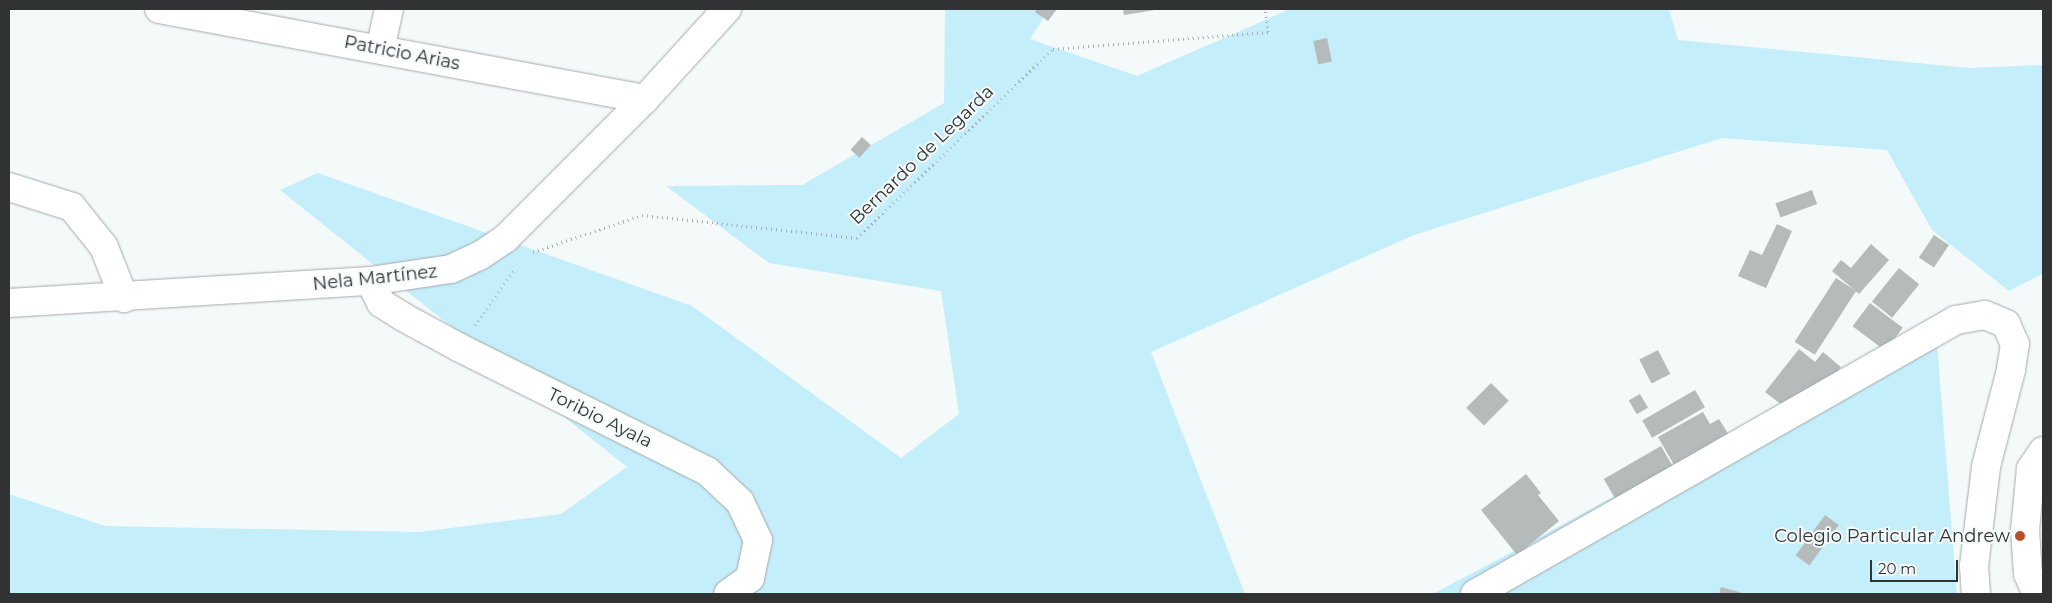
<!DOCTYPE html>
<meta charset="utf-8">
<style>
body{margin:0}
#map{position:relative;width:2052px;height:603px;overflow:hidden;background:#f4f9fa;font-family:Montserrat,sans-serif}
div>[style]{position:absolute}
.green>*{inset:0;background:#c5eefb}
.building>*{inset:0;background:#b5babb;transform-origin:0 0}
.path>*{height:3px;margin-top:-1.5px;transform-origin:0;background:repeating-linear-gradient(90deg,#a7abac 0 1px,transparent 0 5px)}
.roads{filter:drop-shadow(0 0 1px #a5a9ab) drop-shadow(0 0 1px #a5a9ab)}
.minor>*{height:28px;margin:-14px;padding:0 14px;transform-origin:14px;border-radius:14px;background:#fff}
.major>*{height:28px;margin:-14px;padding:0 14px;transform-origin:14px;border-radius:14px;background:#fff}
.dots>*{width:14px;height:14px;translate:-50% -50%;box-sizing:border-box;border:2px solid #f4f9fa;border-radius:50%}
span{translate:-50% -50%;white-space:nowrap;text-align:center;line-height:1.15;-webkit-text-stroke:4px #f4f9fa;paint-order:stroke}
.street-label{font-size:18px;color:#303233}
.poi-label{font-size:18px;color:#303233}
.right{translate:-100% -50%;text-align:right}
.frame{position:absolute;inset:0;border:10px solid #303233;pointer-events:none}
.scale{position:absolute;left:1870px;top:560px;width:88px;height:22px;box-sizing:border-box;border:2px solid #303233;border-top:0;padding-left:6px;font-size:15px;line-height:18px;white-space:nowrap;color:#303233;-webkit-text-stroke:4px #f4f9fa;paint-order:stroke}
</style>
<div id="map">
<div class="green">
<i style="clip-path:polygon(945px 9px,1049px 9px,1030px 39px,1137px 76px,1290px 9px,1669px 9px,1678px 40px,1969px 68px,2043px 65px,2043px 274px,2009px 291px,1932px 230px,1887px 150px,1722px 138px,1414px 235px,1151px 352px,1245px 594px,9px 594px,9px 494px,105px 526px,419px 532px,561px 514px,627px 467px,280px 190px,318px 173px,692px 306px,901px 458px,959px 414px,941px 291px,769px 263px,666px 186px,802px 185px,944px 103px)"></i>
<i style="clip-path:polygon(1935px 320px,1957px 594px,1432px 594px,1518px 549px)"></i>
</div>
<div class="building">
<i style="clip-path:polygon(1037px 9px,1057px 9px,1048px 21px,1035px 12px)"></i>
<i style="clip-path:polygon(1123px 9px,1155px 9px,1155px 10px,1124px 15px)"></i>
<i style="left:1327px;top:38px;width:24px;height:14px;rotate:78deg"></i>
<i style="left:862px;top:137px;width:12px;height:17px;rotate:42deg"></i>
<i style="left:1812px;top:190px;width:15px;height:39px;rotate:70deg"></i>
<i style="clip-path:polygon(1777px 224px,1792px 231px,1766px 288px,1738px 276px,1750px 250px,1762px 255px)"></i>
<i style="left:1934px;top:235px;width:18px;height:27px;rotate:34deg"></i>
<i style="clip-path:polygon(1871px 244px,1889px 260px,1859px 294px,1832px 271px,1841px 260px,1851px 268px)"></i>
<i style="left:1899px;top:268px;width:26px;height:43px;rotate:39deg"></i>
<i style="left:1836px;top:278px;width:24px;height:76px;rotate:33deg"></i>
<i style="left:1870px;top:303px;width:41px;height:29px;rotate:37deg"></i>
<i style="clip-path:polygon(1799px 349px,1815px 362px,1823px 352px,1841px 367px,1828px 384px,1823px 380px,1807px 400px,1791px 412px,1765px 392px)"></i>
<i style="left:1658px;top:350px;width:27px;height:21px;rotate:63deg"></i>
<i style="left:1491px;top:383px;width:25px;height:35px;rotate:45deg"></i>
<i style="left:1695px;top:390px;width:20px;height:61px;rotate:60deg"></i>
<i style="left:1640px;top:394px;width:16px;height:13px;rotate:60deg"></i>
<i style="clip-path:polygon(1703px 412px,1710px 424px,1719px 419px,1732px 440px,1678px 472px,1658px 437px)"></i>
<i style="left:1661px;top:446px;width:32px;height:66px;rotate:60deg"></i>
<i style="clip-path:polygon(1526px 474px,1541px 493px,1538px 495px,1559px 521px,1517px 555px,1481px 510px)"></i>
<i style="left:1825px;top:515px;width:17px;height:50px;rotate:36deg"></i>
<i style="clip-path:polygon(1721px 587px,1746px 594px,1719px 594px)"></i>
</div>
<div class="path">
<i style="left:533px;top:252px;width:115px;rotate:-18.7deg"></i>
<i style="left:642px;top:215px;width:216px;rotate:6.1deg"></i>
<i style="left:857px;top:238px;width:272px;rotate:-44deg"></i>
<i style="left:1053px;top:49px;width:216px;rotate:-4.5deg"></i>
<i style="left:1268px;top:32px;width:23px;rotate:-97deg"></i>
<i style="left:475px;top:325px;width:69px;rotate:-54.5deg"></i>
</div>
<div class="roads">
<div class="minor">
<i style="left:159px;top:9px;width:494px;rotate:10.5deg"></i>
<i style="left:380px;top:49px;width:41px;rotate:-77.3deg"></i>
<i style="left:9px;top:187px;width:66px;rotate:17.6deg"></i>
<i style="left:72px;top:207px;width:51px;rotate:51.3deg"></i>
<i style="left:104px;top:247px;width:55px;rotate:68.6deg"></i>
<i style="left:370px;top:281px;width:25px;rotate:63deg"></i>
<i style="left:381px;top:303px;width:26px;rotate:32deg"></i>
<i style="left:403px;top:317px;width:65px;rotate:28.5deg"></i>
<i style="left:460px;top:348px;width:276px;rotate:26.5deg"></i>
<i style="left:707px;top:471px;width:45px;rotate:43.2deg"></i>
<i style="left:740px;top:502px;width:42px;rotate:64.7deg"></i>
<i style="left:758px;top:540px;width:39px;rotate:102deg"></i>
<i style="left:750px;top:578px;width:27px;rotate:144deg"></i>
<i style="left:2043px;top:451px;width:22px;rotate:124deg"></i>
<i style="left:2031px;top:469px;width:61px;rotate:95.6deg"></i>
<i style="left:2025px;top:530px;width:44px;rotate:86.1deg"></i>
<i style="left:2028px;top:574px;width:12px;rotate:66deg"></i>
<i style="left:2033px;top:585px;width:10px;rotate:11deg"></i>
<i style="left:1475px;top:594px;width:554px;rotate:-29.67deg"></i>
<i style="left:1956px;top:320px;width:29px;rotate:-10deg"></i>
<i style="left:1985px;top:315px;width:23px;rotate:23deg"></i>
<i style="left:2006px;top:324px;width:22px;rotate:66deg"></i>
<i style="left:2015px;top:344px;width:26px;rotate:99deg"></i>
<i style="left:2011px;top:370px;width:100px;rotate:104.5deg"></i>
<i style="left:1986px;top:467px;width:100px;rotate:96.9deg"></i>
<i style="left:1974px;top:566px;width:28px;rotate:86deg"></i>
</div>
<div class="major">
<i style="left:9px;top:303px;width:362px;rotate:-3.5deg"></i>
<i style="left:370px;top:281px;width:82px;rotate:-8.4deg"></i>
<i style="left:451px;top:269px;width:33px;rotate:-25deg"></i>
<i style="left:481px;top:255px;width:29px;rotate:-34deg"></i>
<i style="left:505px;top:239px;width:198px;rotate:-45deg"></i>
<i style="left:645px;top:99px;width:122px;rotate:-47.7deg"></i>
</div>
</div>
<div class="dots">
<i style="left:2020px;top:536px;background:#b7502a"></i>
</div>
<div class="street-label">
<span style="left:402px;top:53px;rotate:11deg">Patricio Arias</span>
<span style="left:922px;top:155px;rotate:-44deg">Bernardo de Legarda</span>
<span style="left:375px;top:278px;rotate:-6deg">Nela Martínez</span>
<span style="left:600px;top:418px;rotate:26deg">Toribio Ayala</span>
</div>
<div class="poi-label">
<span class="right" style="left:2010px;top:536px">Colegio Particular Andrew</span>
</div>
<div class="frame"></div>
<div class="scale">20 m</div>
</div>
